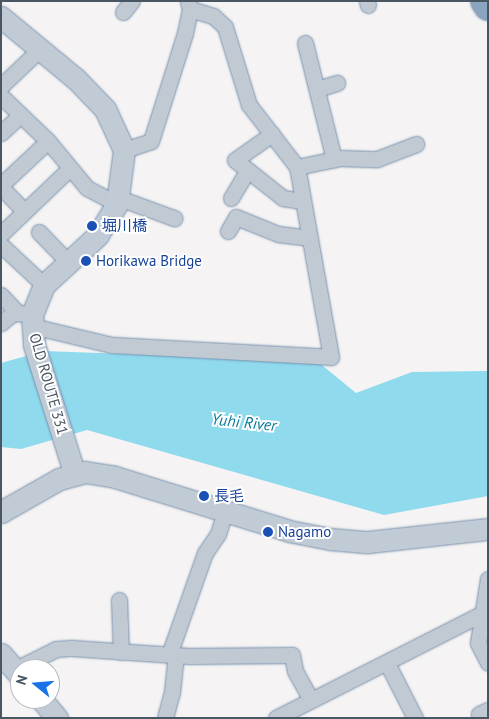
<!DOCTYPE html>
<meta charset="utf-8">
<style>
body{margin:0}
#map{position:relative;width:489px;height:719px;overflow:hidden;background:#f5f3f3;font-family:"PT Sans","Noto Sans JP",sans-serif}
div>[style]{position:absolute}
.water>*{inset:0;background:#90daee}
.roads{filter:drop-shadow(0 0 1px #7690ad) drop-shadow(0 0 1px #7690ad)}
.street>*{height:15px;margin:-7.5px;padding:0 7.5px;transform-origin:7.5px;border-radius:7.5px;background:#c1cad2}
.secondary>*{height:21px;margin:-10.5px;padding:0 10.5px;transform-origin:10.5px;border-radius:10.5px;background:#c1cbd6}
.highway>*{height:28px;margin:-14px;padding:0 14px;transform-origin:14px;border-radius:14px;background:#8ba5c1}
.dots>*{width:14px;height:14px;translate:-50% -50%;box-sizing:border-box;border:2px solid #fff;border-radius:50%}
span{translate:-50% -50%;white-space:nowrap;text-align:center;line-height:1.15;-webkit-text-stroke:4px #fff;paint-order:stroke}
.transit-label{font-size:15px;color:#164399}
.left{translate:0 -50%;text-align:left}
.street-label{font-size:15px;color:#4a5661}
.water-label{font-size:16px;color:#0c7c9b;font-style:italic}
.frame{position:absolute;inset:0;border:2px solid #4a5661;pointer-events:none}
.north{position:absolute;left:10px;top:659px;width:50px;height:50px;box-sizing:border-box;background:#fff;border:1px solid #b7bbc0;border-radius:50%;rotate:287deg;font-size:14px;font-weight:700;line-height:20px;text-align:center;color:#4a5661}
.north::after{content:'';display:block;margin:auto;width:18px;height:22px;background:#1a73e8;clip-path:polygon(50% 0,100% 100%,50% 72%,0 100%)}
</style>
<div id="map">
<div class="water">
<i style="clip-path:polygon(44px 351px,317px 361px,356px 393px,412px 372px,488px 371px,488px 496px,384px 515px,87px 430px,21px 449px,1px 447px,1px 363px)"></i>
</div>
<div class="roads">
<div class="street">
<i style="left:367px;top:1px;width:4px;rotate:76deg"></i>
<i style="left:123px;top:12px;width:14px;rotate:-51deg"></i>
<i style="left:305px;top:43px;width:120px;rotate:76deg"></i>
<i style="left:1px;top:86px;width:54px;rotate:-43.5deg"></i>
<i style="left:317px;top:89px;width:21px;rotate:-17deg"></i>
<i style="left:1px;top:96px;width:65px;rotate:43.8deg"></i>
<i style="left:48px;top:141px;width:61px;rotate:50.3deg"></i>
<i style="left:87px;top:188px;width:34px;rotate:28deg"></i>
<i style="left:1px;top:133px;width:26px;rotate:-43deg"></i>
<i style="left:272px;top:134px;width:45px;rotate:144.9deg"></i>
<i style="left:235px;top:160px;width:61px;rotate:38.4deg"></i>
<i style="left:283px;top:198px;width:20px;rotate:9deg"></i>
<i style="left:124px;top:150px;width:28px;rotate:-18deg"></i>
<i style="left:151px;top:141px;width:113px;rotate:-72.5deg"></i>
<i style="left:185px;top:33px;width:25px;rotate:-78deg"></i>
<i style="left:190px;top:9px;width:8px;rotate:-104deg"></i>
<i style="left:297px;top:167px;width:44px;rotate:-11.8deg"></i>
<i style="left:340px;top:158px;width:37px;rotate:2deg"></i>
<i style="left:377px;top:159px;width:42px;rotate:-21deg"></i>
<i style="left:1px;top:185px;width:64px;rotate:-43.1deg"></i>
<i style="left:1px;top:187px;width:33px;rotate:46deg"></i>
<i style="left:119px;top:198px;width:59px;rotate:20deg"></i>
<i style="left:231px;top:198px;width:31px;rotate:-59deg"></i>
<i style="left:228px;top:231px;width:16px;rotate:-60deg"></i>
<i style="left:236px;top:217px;width:45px;rotate:22deg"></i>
<i style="left:278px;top:234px;width:31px;rotate:7deg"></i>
<i style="left:39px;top:232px;width:43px;rotate:45.9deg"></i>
<i style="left:1px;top:234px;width:95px;rotate:-43.7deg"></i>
<i style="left:1px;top:245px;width:59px;rotate:42.9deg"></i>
<i style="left:1px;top:295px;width:25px;rotate:47deg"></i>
<i style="left:1px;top:323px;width:16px;rotate:-40deg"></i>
<i style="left:13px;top:313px;width:19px;rotate:3deg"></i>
<i style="left:32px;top:326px;width:82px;rotate:13.4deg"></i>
<i style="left:112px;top:345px;width:219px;rotate:3.1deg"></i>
<i style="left:331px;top:357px;width:193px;rotate:-100.1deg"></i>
<i style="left:297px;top:167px;width:78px;rotate:-127.7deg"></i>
<i style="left:249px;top:105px;width:82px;rotate:-107.1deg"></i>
<i style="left:225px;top:27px;width:16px;rotate:-137deg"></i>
<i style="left:213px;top:16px;width:24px;rotate:-163deg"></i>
<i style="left:488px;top:579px;width:65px;rotate:98.9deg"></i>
<i style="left:478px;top:643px;width:22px;rotate:63deg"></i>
<i style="left:119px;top:600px;width:52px;rotate:87.8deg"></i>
<i style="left:169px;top:655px;width:108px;rotate:-70.6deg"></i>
<i style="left:205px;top:553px;width:23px;rotate:-56deg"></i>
<i style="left:218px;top:534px;width:24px;rotate:-73deg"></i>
<i style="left:387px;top:663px;width:62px;rotate:63deg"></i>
<i style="left:14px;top:670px;width:47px;rotate:-26.6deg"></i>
<i style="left:56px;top:649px;width:16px;rotate:-4deg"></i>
<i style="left:72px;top:648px;width:117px;rotate:3.9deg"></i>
<i style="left:189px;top:656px;width:103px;rotate:-0.6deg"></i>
<i style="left:292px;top:655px;width:16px;rotate:79deg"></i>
<i style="left:295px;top:671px;width:33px;rotate:61deg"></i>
<i style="left:165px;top:718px;width:27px;rotate:-75deg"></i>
<i style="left:172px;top:692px;width:37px;rotate:-84deg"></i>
<i style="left:276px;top:718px;width:230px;rotate:-26.9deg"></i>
<i style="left:481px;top:718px;width:4px;rotate:-117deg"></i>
<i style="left:479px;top:714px;width:10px;rotate:-24deg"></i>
</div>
<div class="secondary">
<i style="left:1px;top:17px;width:97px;rotate:39.6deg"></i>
<i style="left:76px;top:79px;width:42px;rotate:46deg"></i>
<i style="left:105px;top:109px;width:45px;rotate:65.1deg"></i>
<i style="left:124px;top:150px;width:54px;rotate:97.4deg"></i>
<i style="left:117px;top:204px;width:36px;rotate:122deg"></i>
<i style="left:98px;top:235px;width:74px;rotate:137.2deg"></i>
<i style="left:44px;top:285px;width:31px;rotate:112deg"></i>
<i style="left:32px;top:314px;width:31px;rotate:86deg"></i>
<i style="left:34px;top:345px;width:133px;rotate:72.5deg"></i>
<i style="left:1px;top:512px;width:67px;rotate:-29.6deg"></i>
<i style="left:59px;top:479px;width:27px;rotate:-15deg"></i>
<i style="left:85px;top:472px;width:30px;rotate:9deg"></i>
<i style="left:115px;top:477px;width:182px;rotate:17.2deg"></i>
<i style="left:289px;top:531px;width:42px;rotate:11deg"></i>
<i style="left:330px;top:539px;width:38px;rotate:5deg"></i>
<i style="left:368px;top:542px;width:121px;rotate:-6.2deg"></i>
<i style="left:1px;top:654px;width:29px;rotate:49deg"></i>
<i style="left:41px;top:699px;width:25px;rotate:50deg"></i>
</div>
<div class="highway">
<i style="left:485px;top:1px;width:6px;rotate:59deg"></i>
</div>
</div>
<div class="dots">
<i style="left:92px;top:226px;background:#1a4fb4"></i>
<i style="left:86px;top:261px;background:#1a4fb4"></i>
<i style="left:204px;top:496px;background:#1a4fb4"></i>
<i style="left:268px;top:532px;background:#1a4fb4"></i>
</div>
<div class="transit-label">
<span class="left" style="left:102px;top:226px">堀川橋</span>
<span class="left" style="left:96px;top:261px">Horikawa Bridge</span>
<span class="left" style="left:214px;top:496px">長毛</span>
<span class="left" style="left:278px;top:532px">Nagamo</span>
</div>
<div class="street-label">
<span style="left:49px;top:384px;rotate:74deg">OLD ROUTE 331</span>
</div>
<div class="water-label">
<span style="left:244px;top:422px;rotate:6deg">Yuhi River</span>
</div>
<div class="frame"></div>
<div class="north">N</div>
</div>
